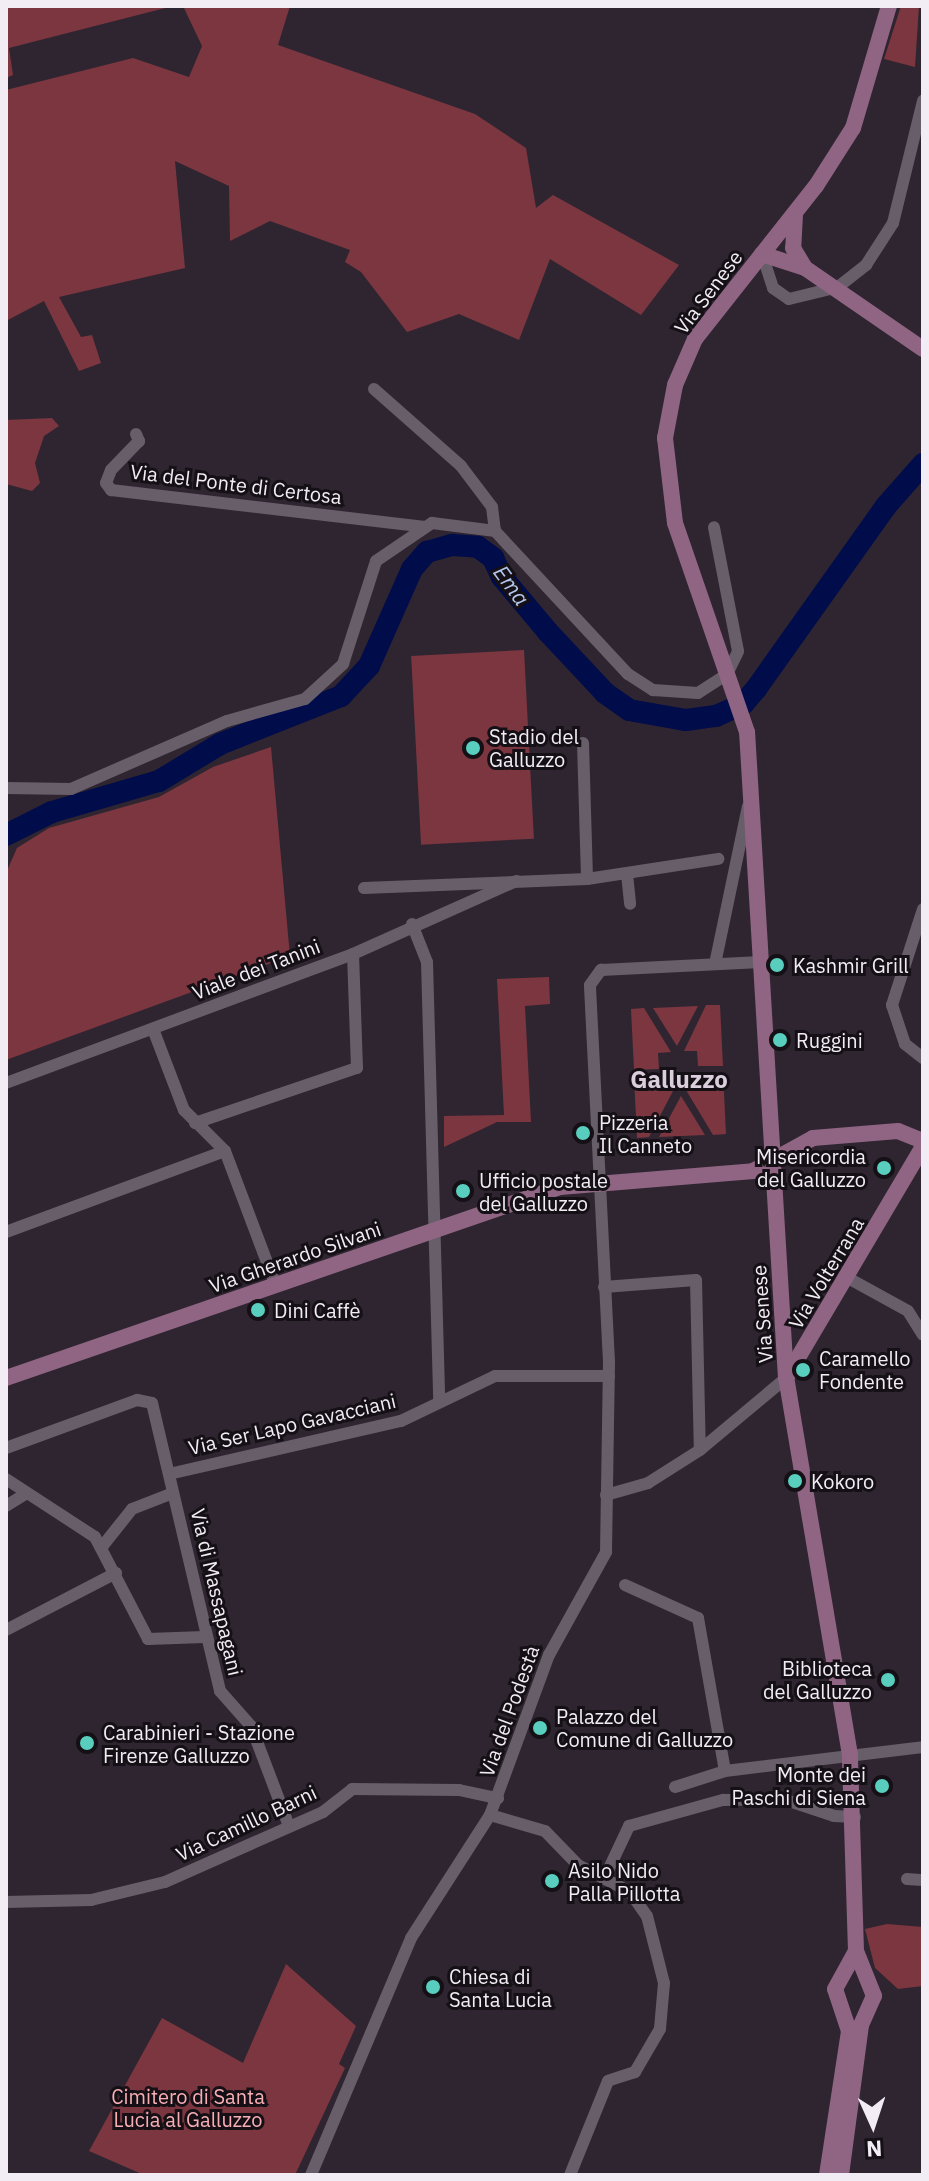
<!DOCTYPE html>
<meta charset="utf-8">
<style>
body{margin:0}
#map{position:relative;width:929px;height:2181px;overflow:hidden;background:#2e2530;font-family:"IBM Plex Sans",sans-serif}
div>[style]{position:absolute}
.green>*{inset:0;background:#7c3640;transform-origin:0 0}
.river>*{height:22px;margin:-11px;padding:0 11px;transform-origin:11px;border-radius:11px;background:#010c4b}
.minor>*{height:12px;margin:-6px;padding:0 6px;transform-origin:6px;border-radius:6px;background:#675e6a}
.secondary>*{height:16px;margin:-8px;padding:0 8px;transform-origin:8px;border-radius:8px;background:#906583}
.dots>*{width:22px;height:22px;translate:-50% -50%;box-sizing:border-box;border:4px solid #141015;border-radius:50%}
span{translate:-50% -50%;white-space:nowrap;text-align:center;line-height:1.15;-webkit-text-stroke:6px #141015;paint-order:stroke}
.street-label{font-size:20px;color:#f2ecf4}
.poi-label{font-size:20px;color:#f2ecf4}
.left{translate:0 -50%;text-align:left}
.right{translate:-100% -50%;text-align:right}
.park-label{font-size:20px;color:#f8aeb5}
.water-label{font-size:22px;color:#b3c6ec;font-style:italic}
.quarter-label{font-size:24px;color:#dacedd;font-weight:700}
.frame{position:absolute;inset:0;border:8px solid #f2ecf4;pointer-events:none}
.north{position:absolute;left:833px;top:2085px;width:80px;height:80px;-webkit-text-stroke:6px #141015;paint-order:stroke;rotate:177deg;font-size:22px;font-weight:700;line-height:32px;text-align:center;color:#f2ecf4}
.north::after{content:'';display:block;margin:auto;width:28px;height:36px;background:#f2ecf4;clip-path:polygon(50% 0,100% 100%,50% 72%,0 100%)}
</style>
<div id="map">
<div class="green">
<i style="clip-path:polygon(6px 6px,173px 6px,9px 48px,13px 75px,6px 78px)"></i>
<i style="clip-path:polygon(183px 6px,290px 6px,278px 45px,475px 114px,526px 148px,536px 208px,553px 195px,679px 265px,641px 315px,550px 259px,519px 340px,459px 314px,407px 332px,361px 272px,345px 262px,350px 250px,270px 221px,230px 241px,229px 186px,175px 161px,185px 268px,59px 297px,81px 337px,92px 335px,101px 363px,79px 371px,44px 301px,6px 321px,6px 90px,133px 58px,189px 77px,202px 46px)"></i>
<i style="clip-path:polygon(901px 6px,919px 6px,915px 67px,884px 59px)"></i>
<i style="clip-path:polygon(52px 418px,59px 426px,44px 436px,35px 463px,40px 483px,32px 491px,6px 484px,6px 420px)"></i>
<i style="left:524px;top:650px;width:189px;height:113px;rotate:87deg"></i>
<i style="clip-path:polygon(271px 747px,290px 956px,6px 1060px,6px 873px,17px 848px,49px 828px,159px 797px,213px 767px)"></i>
<i style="clip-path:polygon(549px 977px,550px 1004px,525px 1006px,531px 1122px,497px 1122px,444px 1147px,444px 1116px,504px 1115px,497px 979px)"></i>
<i style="clip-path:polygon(706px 1005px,720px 1005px,723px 1066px,698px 1066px,697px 1051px,684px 1051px)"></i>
<i style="clip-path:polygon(698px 1006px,677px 1046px,653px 1008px)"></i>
<i style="clip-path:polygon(644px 1008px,671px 1052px,658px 1053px,659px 1069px,634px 1070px,631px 1009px)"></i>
<i style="clip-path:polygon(723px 1073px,726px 1134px,713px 1135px,686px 1090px,699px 1090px,698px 1074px)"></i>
<i style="clip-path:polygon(659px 1076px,660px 1091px,673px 1091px,649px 1137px,637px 1138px,634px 1077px)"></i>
<i style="clip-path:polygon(681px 1096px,705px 1135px,659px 1137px)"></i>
<i style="clip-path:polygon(887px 1924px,923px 1927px,923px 1986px,898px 1989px,875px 1968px,865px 1929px)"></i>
<i style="clip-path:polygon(286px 1964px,356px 2026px,339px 2064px,345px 2068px,295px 2175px,144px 2175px,89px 2151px,162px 2018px,243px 2063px)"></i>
</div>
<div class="river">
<i style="left:6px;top:835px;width:51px;rotate:-26.6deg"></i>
<i style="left:52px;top:812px;width:111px;rotate:-16.2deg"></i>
<i style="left:159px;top:781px;width:71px;rotate:-31.2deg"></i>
<i style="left:220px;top:744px;width:130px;rotate:-21.6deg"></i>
<i style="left:341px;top:696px;width:41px;rotate:-47deg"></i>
<i style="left:369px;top:666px;width:106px;rotate:-66.1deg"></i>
<i style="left:412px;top:569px;width:23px;rotate:-49deg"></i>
<i style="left:427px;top:552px;width:26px;rotate:-16deg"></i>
<i style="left:452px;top:545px;width:26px;rotate:4deg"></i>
<i style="left:478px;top:547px;width:19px;rotate:36deg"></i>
<i style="left:493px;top:558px;width:21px;rotate:65deg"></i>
<i style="left:502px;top:577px;width:72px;rotate:50.1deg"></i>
<i style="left:548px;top:632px;width:83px;rotate:46.9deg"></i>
<i style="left:605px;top:693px;width:29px;rotate:35deg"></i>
<i style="left:629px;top:710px;width:58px;rotate:10deg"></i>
<i style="left:686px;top:720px;width:30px;rotate:-8deg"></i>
<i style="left:716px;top:716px;width:30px;rotate:-24deg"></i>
<i style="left:743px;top:704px;width:20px;rotate:-49deg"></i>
<i style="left:756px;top:689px;width:224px;rotate:-54.6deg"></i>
<i style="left:886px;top:506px;width:56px;rotate:-48.6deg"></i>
</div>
<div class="minor">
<i style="left:762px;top:254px;width:36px;rotate:72deg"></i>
<i style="left:773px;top:288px;width:19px;rotate:35deg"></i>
<i style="left:789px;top:299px;width:50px;rotate:-13.8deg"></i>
<i style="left:838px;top:287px;width:36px;rotate:-38deg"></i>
<i style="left:866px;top:265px;width:50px;rotate:-57.3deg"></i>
<i style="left:893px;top:223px;width:126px;rotate:-76.2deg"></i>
<i style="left:374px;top:389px;width:116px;rotate:41.5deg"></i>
<i style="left:461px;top:466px;width:51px;rotate:52.9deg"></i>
<i style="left:492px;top:507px;width:24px;rotate:83deg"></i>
<i style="left:136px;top:434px;width:8px;rotate:67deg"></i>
<i style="left:139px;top:441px;width:40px;rotate:134deg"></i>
<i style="left:111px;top:470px;width:14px;rotate:111deg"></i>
<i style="left:106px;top:483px;width:9px;rotate:54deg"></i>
<i style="left:111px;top:490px;width:316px;rotate:6.7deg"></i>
<i style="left:583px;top:743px;width:136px;rotate:88.3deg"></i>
<i style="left:6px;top:788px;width:65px;rotate:0.9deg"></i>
<i style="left:71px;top:789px;width:170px;rotate:-23.6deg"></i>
<i style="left:227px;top:721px;width:81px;rotate:-15.8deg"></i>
<i style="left:305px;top:699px;width:52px;rotate:-42.6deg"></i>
<i style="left:343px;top:664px;width:108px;rotate:-72.2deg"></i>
<i style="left:376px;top:561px;width:68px;rotate:-34.2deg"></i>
<i style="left:432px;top:523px;width:64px;rotate:7.2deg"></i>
<i style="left:495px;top:531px;width:195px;rotate:47.1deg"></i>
<i style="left:628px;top:674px;width:30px;rotate:33deg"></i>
<i style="left:653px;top:690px;width:45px;rotate:3.8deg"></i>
<i style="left:698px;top:693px;width:35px;rotate:-33deg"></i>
<i style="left:727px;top:674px;width:25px;rotate:-64deg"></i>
<i style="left:738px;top:651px;width:126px;rotate:-101deg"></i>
<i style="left:627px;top:874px;width:30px;rotate:84deg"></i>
<i style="left:364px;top:888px;width:223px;rotate:-2.3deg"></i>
<i style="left:587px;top:879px;width:133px;rotate:-8.7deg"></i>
<i style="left:923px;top:909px;width:101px;rotate:107.9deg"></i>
<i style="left:892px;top:1005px;width:41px;rotate:71.6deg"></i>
<i style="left:905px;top:1044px;width:23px;rotate:38deg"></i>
<i style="left:412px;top:924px;width:41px;rotate:68.5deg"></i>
<i style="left:427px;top:962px;width:438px;rotate:88.4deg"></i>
<i style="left:715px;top:964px;width:161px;rotate:-78.2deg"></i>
<i style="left:153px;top:1029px;width:87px;rotate:69.1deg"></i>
<i style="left:184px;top:1110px;width:58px;rotate:45deg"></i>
<i style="left:225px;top:1151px;width:144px;rotate:69.3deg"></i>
<i style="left:6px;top:1083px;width:370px;rotate:-20.4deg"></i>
<i style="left:353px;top:954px;width:179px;rotate:-24.1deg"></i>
<i style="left:195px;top:1123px;width:171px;rotate:-18.8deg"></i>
<i style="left:357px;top:1068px;width:114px;rotate:-92deg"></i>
<i style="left:6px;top:1232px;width:233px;rotate:-20.3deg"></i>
<i style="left:848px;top:1278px;width:68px;rotate:28.8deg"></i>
<i style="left:908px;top:1311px;width:28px;rotate:58deg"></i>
<i style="left:604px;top:1287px;width:92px;rotate:-4.4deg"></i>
<i style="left:696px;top:1280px;width:170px;rotate:88.7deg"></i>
<i style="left:6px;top:1448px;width:140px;rotate:-20.1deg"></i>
<i style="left:137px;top:1400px;width:15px;rotate:11deg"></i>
<i style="left:152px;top:1403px;width:296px;rotate:76.7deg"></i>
<i style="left:220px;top:1691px;width:47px;rotate:48.5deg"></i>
<i style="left:251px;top:1726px;width:107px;rotate:69.2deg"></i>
<i style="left:169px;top:1474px;width:238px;rotate:-12.9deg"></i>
<i style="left:401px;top:1421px;width:104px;rotate:-25.6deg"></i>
<i style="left:495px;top:1376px;width:114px"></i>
<i style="left:6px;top:1479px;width:106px;rotate:33.1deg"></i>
<i style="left:95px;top:1537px;width:115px;rotate:62.5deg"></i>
<i style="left:148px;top:1639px;width:56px;rotate:-2deg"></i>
<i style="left:606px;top:1495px;width:44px;rotate:-15.9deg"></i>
<i style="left:648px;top:1483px;width:62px;rotate:-32.4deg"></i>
<i style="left:700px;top:1450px;width:112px;rotate:-39.9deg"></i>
<i style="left:6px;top:1506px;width:22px;rotate:-32deg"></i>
<i style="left:101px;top:1548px;width:50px;rotate:-51.5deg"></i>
<i style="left:132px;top:1509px;width:44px;rotate:-21.3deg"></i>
<i style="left:625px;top:1585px;width:80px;rotate:24.3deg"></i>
<i style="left:698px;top:1618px;width:155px;rotate:80deg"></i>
<i style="left:6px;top:1630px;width:124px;rotate:-27.4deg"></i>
<i style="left:675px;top:1787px;width:52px;rotate:-17.7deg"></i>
<i style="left:725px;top:1771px;width:199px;rotate:-6.9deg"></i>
<i style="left:490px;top:1815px;width:57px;rotate:16.2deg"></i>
<i style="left:545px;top:1831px;width:47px;rotate:45.9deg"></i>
<i style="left:578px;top:1865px;width:59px;rotate:27.4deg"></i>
<i style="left:630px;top:1892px;width:29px;rotate:55deg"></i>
<i style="left:647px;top:1916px;width:69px;rotate:75.8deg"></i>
<i style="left:664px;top:1983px;width:46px;rotate:95deg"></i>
<i style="left:660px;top:2029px;width:50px;rotate:120.2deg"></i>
<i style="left:635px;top:2072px;width:28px;rotate:162deg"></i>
<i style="left:608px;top:2081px;width:101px;rotate:112deg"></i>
<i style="left:604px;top:1879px;width:59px;rotate:-64.7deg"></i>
<i style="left:629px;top:1826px;width:98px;rotate:-15.5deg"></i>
<i style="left:723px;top:1800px;width:60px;rotate:-1deg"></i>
<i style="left:783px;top:1799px;width:54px;rotate:18.4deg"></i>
<i style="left:834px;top:1816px;width:21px;rotate:3deg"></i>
<i style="left:907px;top:1879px;width:16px;rotate:4deg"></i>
<i style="left:6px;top:1902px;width:85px;rotate:-1.3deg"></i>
<i style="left:91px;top:1900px;width:76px;rotate:-13.7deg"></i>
<i style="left:165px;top:1882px;width:173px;rotate:-23.9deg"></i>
<i style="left:323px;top:1812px;width:37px;rotate:-38deg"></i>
<i style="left:352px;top:1789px;width:107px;rotate:0.5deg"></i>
<i style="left:459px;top:1790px;width:40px;rotate:12deg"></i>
<i style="left:311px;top:2175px;width:257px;rotate:-67.1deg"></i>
<i style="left:411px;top:1938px;width:146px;rotate:-57.3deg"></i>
<i style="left:490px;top:1815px;width:171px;rotate:-69.8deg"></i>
<i style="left:549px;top:1655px;width:118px;rotate:-61deg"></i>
<i style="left:606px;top:1552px;width:190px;rotate:-89.1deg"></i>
<i style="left:609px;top:1362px;width:377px;rotate:-92.9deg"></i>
<i style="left:590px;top:985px;width:19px;rotate:-54deg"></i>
<i style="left:601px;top:970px;width:160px;rotate:-2.9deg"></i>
</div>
<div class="secondary">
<i style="left:795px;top:214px;width:34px;rotate:93deg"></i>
<i style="left:793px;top:248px;width:21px;rotate:59deg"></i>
<i style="left:762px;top:254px;width:45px;rotate:18deg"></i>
<i style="left:805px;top:268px;width:143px;rotate:34.5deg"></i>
<i style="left:6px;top:1378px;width:586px;rotate:-19.02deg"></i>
<i style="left:560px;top:1187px;width:194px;rotate:-4.7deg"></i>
<i style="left:753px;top:1171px;width:68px;rotate:-28.8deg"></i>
<i style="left:813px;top:1138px;width:85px;rotate:-4.7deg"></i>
<i style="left:898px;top:1131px;width:27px;rotate:22deg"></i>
<i style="left:786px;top:1378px;width:269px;rotate:-59.4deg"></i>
<i style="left:827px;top:2175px;width:146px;rotate:-81.3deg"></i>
<i style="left:849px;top:2031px;width:44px;rotate:-108.4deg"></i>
<i style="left:835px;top:1989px;width:43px;rotate:-61.1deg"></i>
<i style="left:856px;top:1951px;width:196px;rotate:-91.8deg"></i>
<i style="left:850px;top:1755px;width:382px;rotate:-99.6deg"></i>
<i style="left:786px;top:1378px;width:647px;rotate:-93.45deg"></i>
<i style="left:747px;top:732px;width:221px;rotate:-109deg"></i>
<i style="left:675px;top:523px;width:86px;rotate:-96.7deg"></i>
<i style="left:665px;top:438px;width:54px;rotate:-79.3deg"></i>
<i style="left:675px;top:385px;width:50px;rotate:-66.5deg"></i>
<i style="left:695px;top:339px;width:195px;rotate:-51.7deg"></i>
<i style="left:816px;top:186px;width:69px;rotate:-57.5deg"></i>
<i style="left:853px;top:128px;width:127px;rotate:-73.6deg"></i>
<i style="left:841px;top:2175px;width:151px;rotate:-82.4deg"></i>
<i style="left:861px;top:2025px;width:32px;rotate:-66deg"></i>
<i style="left:874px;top:1996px;width:48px;rotate:-111.8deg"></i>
</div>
<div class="dots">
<i style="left:473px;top:748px;background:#59cebe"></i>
<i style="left:777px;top:965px;background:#59cebe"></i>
<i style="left:780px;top:1040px;background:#59cebe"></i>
<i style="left:583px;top:1133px;background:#59cebe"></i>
<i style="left:884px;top:1168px;background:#59cebe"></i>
<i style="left:463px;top:1191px;background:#59cebe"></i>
<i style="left:258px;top:1310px;background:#59cebe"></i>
<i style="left:803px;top:1370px;background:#59cebe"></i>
<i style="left:795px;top:1481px;background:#59cebe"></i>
<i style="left:888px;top:1680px;background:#59cebe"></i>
<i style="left:540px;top:1728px;background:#59cebe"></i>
<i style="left:87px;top:1743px;background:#59cebe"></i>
<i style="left:882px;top:1786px;background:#59cebe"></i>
<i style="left:552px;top:1881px;background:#59cebe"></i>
<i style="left:433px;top:1987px;background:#59cebe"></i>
</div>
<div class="street-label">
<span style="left:708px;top:292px;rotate:-53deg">Via Senese</span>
<span style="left:236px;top:484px;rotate:7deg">Via del Ponte di Certosa</span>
<span style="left:256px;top:969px;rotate:-21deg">Viale dei Tanini</span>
<span style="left:295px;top:1257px;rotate:-19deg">Via Gherardo Silvani</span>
<span style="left:826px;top:1273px;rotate:-59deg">Via Volterrana</span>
<span style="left:762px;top:1314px;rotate:-94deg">Via Senese</span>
<span style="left:292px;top:1424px;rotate:-13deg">Via Ser Lapo Gavacciani</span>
<span style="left:217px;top:1592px;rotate:77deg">Via di Massapagani</span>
<span style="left:509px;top:1711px;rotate:-70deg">Via del Podestà</span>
<span style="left:246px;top:1823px;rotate:-25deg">Via Camillo Barni</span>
</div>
<div class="poi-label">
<span class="left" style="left:489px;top:748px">Stadio del<br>Galluzzo</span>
<span class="left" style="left:793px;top:965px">Kashmir Grill</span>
<span class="left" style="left:796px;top:1040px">Ruggini</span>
<span class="left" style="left:599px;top:1134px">Pizzeria<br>Il Canneto</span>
<span class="right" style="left:866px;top:1168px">Misericordia<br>del Galluzzo</span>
<span class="left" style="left:479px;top:1192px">Ufficio postale<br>del Galluzzo</span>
<span class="left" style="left:274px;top:1310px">Dini Caffè</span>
<span class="left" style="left:819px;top:1370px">Caramello<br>Fondente</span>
<span class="left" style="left:811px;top:1481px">Kokoro</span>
<span class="right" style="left:872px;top:1680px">Biblioteca<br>del Galluzzo</span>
<span class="left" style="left:556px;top:1728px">Palazzo del<br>Comune di Galluzzo</span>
<span class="left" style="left:103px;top:1744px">Carabinieri - Stazione<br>Firenze Galluzzo</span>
<span class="right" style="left:866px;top:1786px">Monte dei<br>Paschi di Siena</span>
<span class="left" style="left:568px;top:1882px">Asilo Nido<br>Palla Pillotta</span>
<span class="left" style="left:449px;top:1988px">Chiesa di<br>Santa Lucia</span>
</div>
<div class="park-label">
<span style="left:188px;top:2108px">Cimitero di Santa<br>Lucia al Galluzzo</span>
</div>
<div class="water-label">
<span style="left:512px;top:585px;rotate:54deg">Ema</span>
</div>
<div class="quarter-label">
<span style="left:679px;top:1080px">Galluzzo</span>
</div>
<div class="frame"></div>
<div class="north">N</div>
</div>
